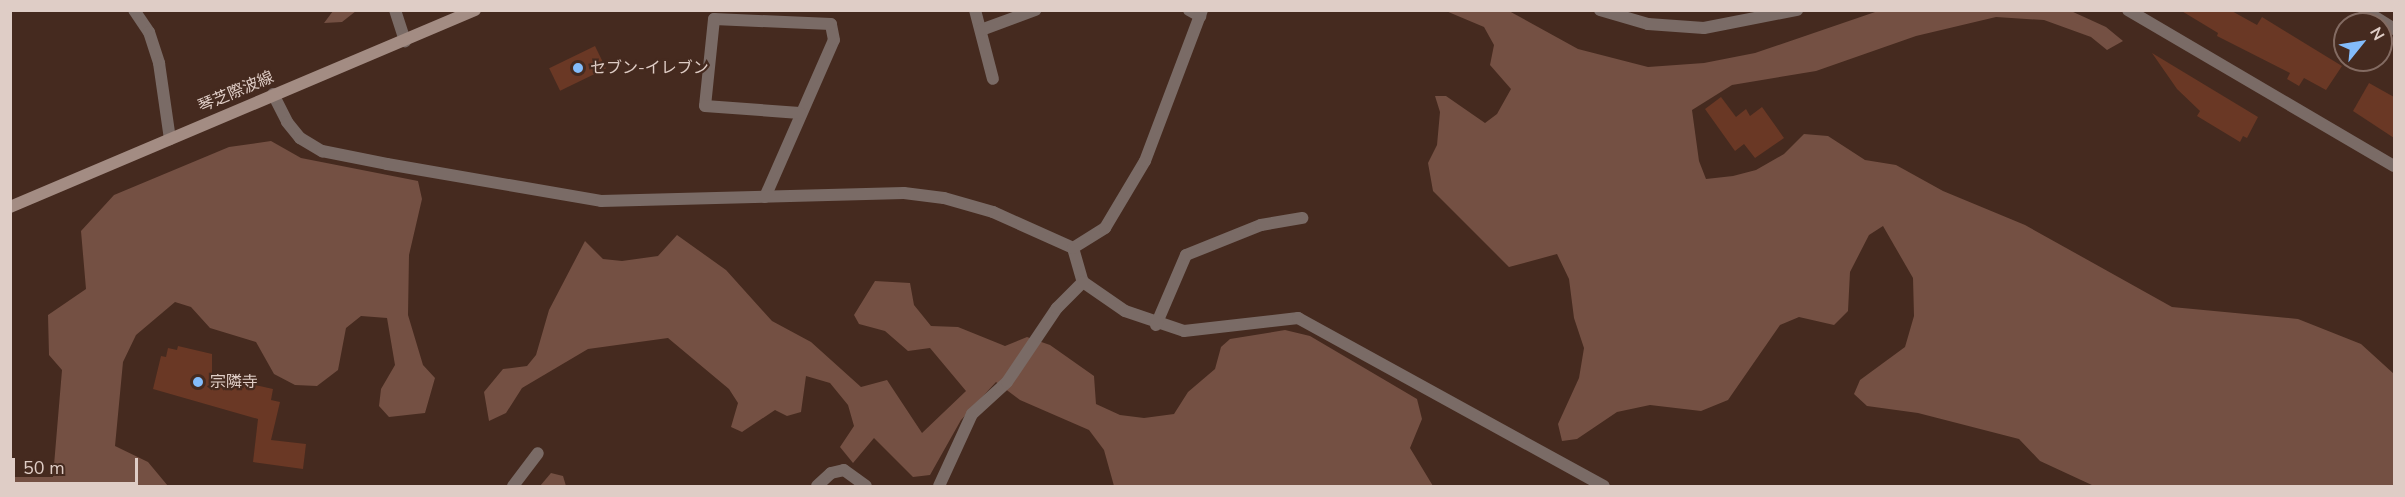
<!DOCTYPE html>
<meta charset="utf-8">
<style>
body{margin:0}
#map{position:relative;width:2405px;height:497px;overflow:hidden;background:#452a1f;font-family:"Nunito Sans","Noto Sans JP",sans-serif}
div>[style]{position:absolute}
.green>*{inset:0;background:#745043}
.building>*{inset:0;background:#6a3825;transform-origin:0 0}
.minor>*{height:12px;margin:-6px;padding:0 6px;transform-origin:6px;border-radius:6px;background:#7a6b66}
.tertiary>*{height:12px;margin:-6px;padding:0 6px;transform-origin:6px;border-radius:6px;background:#7a6b66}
.secondary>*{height:12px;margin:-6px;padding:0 6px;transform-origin:6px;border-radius:6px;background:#a38c83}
.dots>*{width:16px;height:16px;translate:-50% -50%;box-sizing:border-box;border:3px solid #452a1f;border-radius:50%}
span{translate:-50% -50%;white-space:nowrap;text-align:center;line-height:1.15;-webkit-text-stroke:4.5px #452a1f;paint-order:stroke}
.poi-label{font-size:16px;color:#dfcdc6}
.left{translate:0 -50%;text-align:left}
.street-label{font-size:16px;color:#dfcdc6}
.frame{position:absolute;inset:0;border:12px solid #dfcdc6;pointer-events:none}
.north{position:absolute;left:2333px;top:12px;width:60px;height:60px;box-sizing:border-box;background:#452a1f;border:2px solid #836b62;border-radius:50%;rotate:60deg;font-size:16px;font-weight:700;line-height:24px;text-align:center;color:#dfcdc6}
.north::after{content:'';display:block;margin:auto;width:21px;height:27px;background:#83bcfb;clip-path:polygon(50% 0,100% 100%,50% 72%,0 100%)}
.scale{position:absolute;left:12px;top:458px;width:126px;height:27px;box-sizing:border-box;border:3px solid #dfcdc6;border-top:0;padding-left:8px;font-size:18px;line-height:21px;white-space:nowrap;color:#dfcdc6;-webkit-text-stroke:4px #452a1f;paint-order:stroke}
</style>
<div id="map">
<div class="green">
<i style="clip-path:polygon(333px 11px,333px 10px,356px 11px,342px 22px,324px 23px)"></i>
<i style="clip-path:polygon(1446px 11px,1509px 11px,1578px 49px,1648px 67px,1704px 63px,1755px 53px,1878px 11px,2071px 11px,2106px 27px,2123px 41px,2107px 50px,2091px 37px,2044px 20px,1996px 17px,1916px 36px,1816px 71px,1732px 85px,1692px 110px,1699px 161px,1706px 179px,1733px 176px,1756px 170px,1784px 154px,1804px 134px,1828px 136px,1865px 160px,1896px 165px,1943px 191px,2025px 225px,2172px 307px,2298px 319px,2361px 344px,2394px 374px,2394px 486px,2094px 486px,2040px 461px,2019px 439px,1918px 413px,1867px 406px,1854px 394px,1860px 380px,1905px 347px,1914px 316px,1913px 278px,1883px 226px,1869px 235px,1850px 272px,1848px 311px,1834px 325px,1799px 317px,1780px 325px,1728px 400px,1701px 411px,1650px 405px,1617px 412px,1577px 439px,1562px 441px,1558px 424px,1579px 378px,1584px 348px,1574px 318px,1569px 279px,1557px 254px,1509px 267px,1433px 191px,1428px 163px,1437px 145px,1440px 112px,1435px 96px,1446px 96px,1485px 123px,1497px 114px,1511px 89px,1490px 65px,1494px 45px,1484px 27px)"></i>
<i style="clip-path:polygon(271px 141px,301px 158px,418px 181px,422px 199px,409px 255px,408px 315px,423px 365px,435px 378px,425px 413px,389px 417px,379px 406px,381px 389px,395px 365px,387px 318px,361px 316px,346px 328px,338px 370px,317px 386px,295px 385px,274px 374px,256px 342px,210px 328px,191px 307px,175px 302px,136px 335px,123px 362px,115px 446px,148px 462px,168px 486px,11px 486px,11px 477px,53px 477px,62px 370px,49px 355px,48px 315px,86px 289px,81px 231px,114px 195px,229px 147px)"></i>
<i style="clip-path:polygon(677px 235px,726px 270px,772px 321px,811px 342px,861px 387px,887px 380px,922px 433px,966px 391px,930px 348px,908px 351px,885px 331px,859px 324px,854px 315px,875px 281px,910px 283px,914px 305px,931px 326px,958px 327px,1005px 346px,1027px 337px,1050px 345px,1094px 376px,1096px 404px,1120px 415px,1144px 418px,1174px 414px,1188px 392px,1215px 369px,1221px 347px,1230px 339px,1285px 330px,1310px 336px,1417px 399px,1422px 419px,1410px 448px,1433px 486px,1114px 486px,1104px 450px,1089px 430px,1020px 400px,996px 382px,961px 420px,930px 475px,913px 477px,874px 438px,853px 463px,840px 447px,854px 426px,848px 405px,830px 383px,806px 376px,801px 412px,787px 416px,775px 410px,742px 432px,731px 427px,738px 403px,729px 389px,668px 338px,588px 349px,522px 388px,506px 413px,489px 421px,484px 392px,503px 369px,527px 366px,536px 355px,549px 310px,585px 241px,603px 259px,622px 261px,658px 256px)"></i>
<i style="clip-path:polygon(551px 473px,563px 476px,566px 486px,540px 486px)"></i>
</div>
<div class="building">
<i style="clip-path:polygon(2180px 10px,2230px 10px,2257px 25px,2262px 17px,2342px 66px,2326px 90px,2304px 78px,2299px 86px,2287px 79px,2290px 73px,2217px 36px,2218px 33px)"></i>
<i style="left:595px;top:46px;width:25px;height:51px;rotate:64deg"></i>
<i style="clip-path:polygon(2152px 53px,2258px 117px,2247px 138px,2243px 136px,2240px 142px,2197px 116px,2200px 111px,2177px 89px)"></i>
<i style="clip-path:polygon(2369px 83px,2394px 97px,2394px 138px,2353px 111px)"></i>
<i style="clip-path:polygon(1721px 97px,1736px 117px,1746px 109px,1750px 116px,1762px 107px,1784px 138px,1755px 158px,1744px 144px,1735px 151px,1705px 109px)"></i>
<i style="clip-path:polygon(178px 346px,212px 354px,212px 375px,273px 389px,271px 400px,280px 402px,271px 440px,306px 444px,303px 469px,253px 462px,258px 419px,153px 389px,161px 356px,166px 357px,168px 348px,177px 350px)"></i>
</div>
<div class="minor">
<i style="left:134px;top:10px;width:27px;rotate:56deg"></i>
<i style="left:149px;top:32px;width:33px;rotate:72deg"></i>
<i style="left:159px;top:63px;width:77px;rotate:81.8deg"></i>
<i style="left:395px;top:10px;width:33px;rotate:72deg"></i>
<i style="left:975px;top:10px;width:71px;rotate:75.4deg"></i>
<i style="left:1189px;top:10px;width:13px;rotate:29deg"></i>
<i style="left:2364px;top:10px;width:36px;rotate:32deg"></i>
<i style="left:981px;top:30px;width:58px;rotate:-20.3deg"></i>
<i style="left:765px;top:197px;width:171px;rotate:-66.3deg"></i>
<i style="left:834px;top:40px;width:16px;rotate:-101deg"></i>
<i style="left:831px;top:24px;width:117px;rotate:-177.6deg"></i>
<i style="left:714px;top:19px;width:87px;rotate:95.9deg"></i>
<i style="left:705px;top:106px;width:95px;rotate:4.2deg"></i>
<i style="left:1073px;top:248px;width:35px;rotate:74deg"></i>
<i style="left:1083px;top:282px;width:51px;rotate:34.6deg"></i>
<i style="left:1125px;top:311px;width:62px;rotate:18.7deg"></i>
<i style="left:1184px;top:331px;width:115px;rotate:-6.5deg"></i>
<i style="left:1298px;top:318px;width:349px;rotate:28.8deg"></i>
<i style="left:1156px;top:325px;width:76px;rotate:-66.8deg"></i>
<i style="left:1186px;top:255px;width:81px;rotate:-21.8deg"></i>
<i style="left:1261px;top:225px;width:42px;rotate:-9.7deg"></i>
<i style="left:513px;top:486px;width:41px;rotate:-52.9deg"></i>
<i style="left:817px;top:486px;width:19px;rotate:-43deg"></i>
<i style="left:831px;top:473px;width:13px;rotate:-13deg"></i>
<i style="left:844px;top:470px;width:27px;rotate:36deg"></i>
<i style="left:939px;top:486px;width:79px;rotate:-65.4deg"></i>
<i style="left:972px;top:414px;width:47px;rotate:-42.4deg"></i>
<i style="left:1007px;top:382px;width:89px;rotate:-56deg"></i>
<i style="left:1057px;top:308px;width:37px;rotate:-45deg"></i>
</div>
<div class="tertiary">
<i style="left:1600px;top:10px;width:50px;rotate:16.3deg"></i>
<i style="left:1648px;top:24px;width:56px;rotate:4.1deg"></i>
<i style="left:1704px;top:28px;width:95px;rotate:-11deg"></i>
<i style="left:2128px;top:10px;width:308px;rotate:30.4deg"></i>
<i style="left:273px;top:94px;width:31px;rotate:63deg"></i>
<i style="left:287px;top:122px;width:21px;rotate:51deg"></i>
<i style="left:300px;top:138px;width:26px;rotate:31deg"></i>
<i style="left:322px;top:151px;width:66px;rotate:11.3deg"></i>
<i style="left:387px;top:164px;width:217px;rotate:9.8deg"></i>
<i style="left:601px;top:201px;width:303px;rotate:-1.5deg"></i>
<i style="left:904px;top:193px;width:40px;rotate:7.1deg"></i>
<i style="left:944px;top:198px;width:51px;rotate:15.9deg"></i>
<i style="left:993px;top:212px;width:88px;rotate:24.2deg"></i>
<i style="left:1073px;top:248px;width:38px;rotate:-32deg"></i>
<i style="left:1105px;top:228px;width:78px;rotate:-59.2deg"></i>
<i style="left:1145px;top:161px;width:161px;rotate:-69.3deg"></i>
</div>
<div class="secondary">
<i style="left:10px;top:207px;width:505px;rotate:-22.96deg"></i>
</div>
<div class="dots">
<i style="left:578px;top:68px;background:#83bcfb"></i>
<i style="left:198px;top:382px;background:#83bcfb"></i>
</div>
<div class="poi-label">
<span class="left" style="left:590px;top:68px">セブン-イレブン</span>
<span class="left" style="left:210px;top:382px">宗隣寺</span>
</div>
<div class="street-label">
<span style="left:236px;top:92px;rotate:-23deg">琴芝際波線</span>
</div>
<div class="frame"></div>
<div class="north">N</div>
<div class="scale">50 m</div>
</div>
